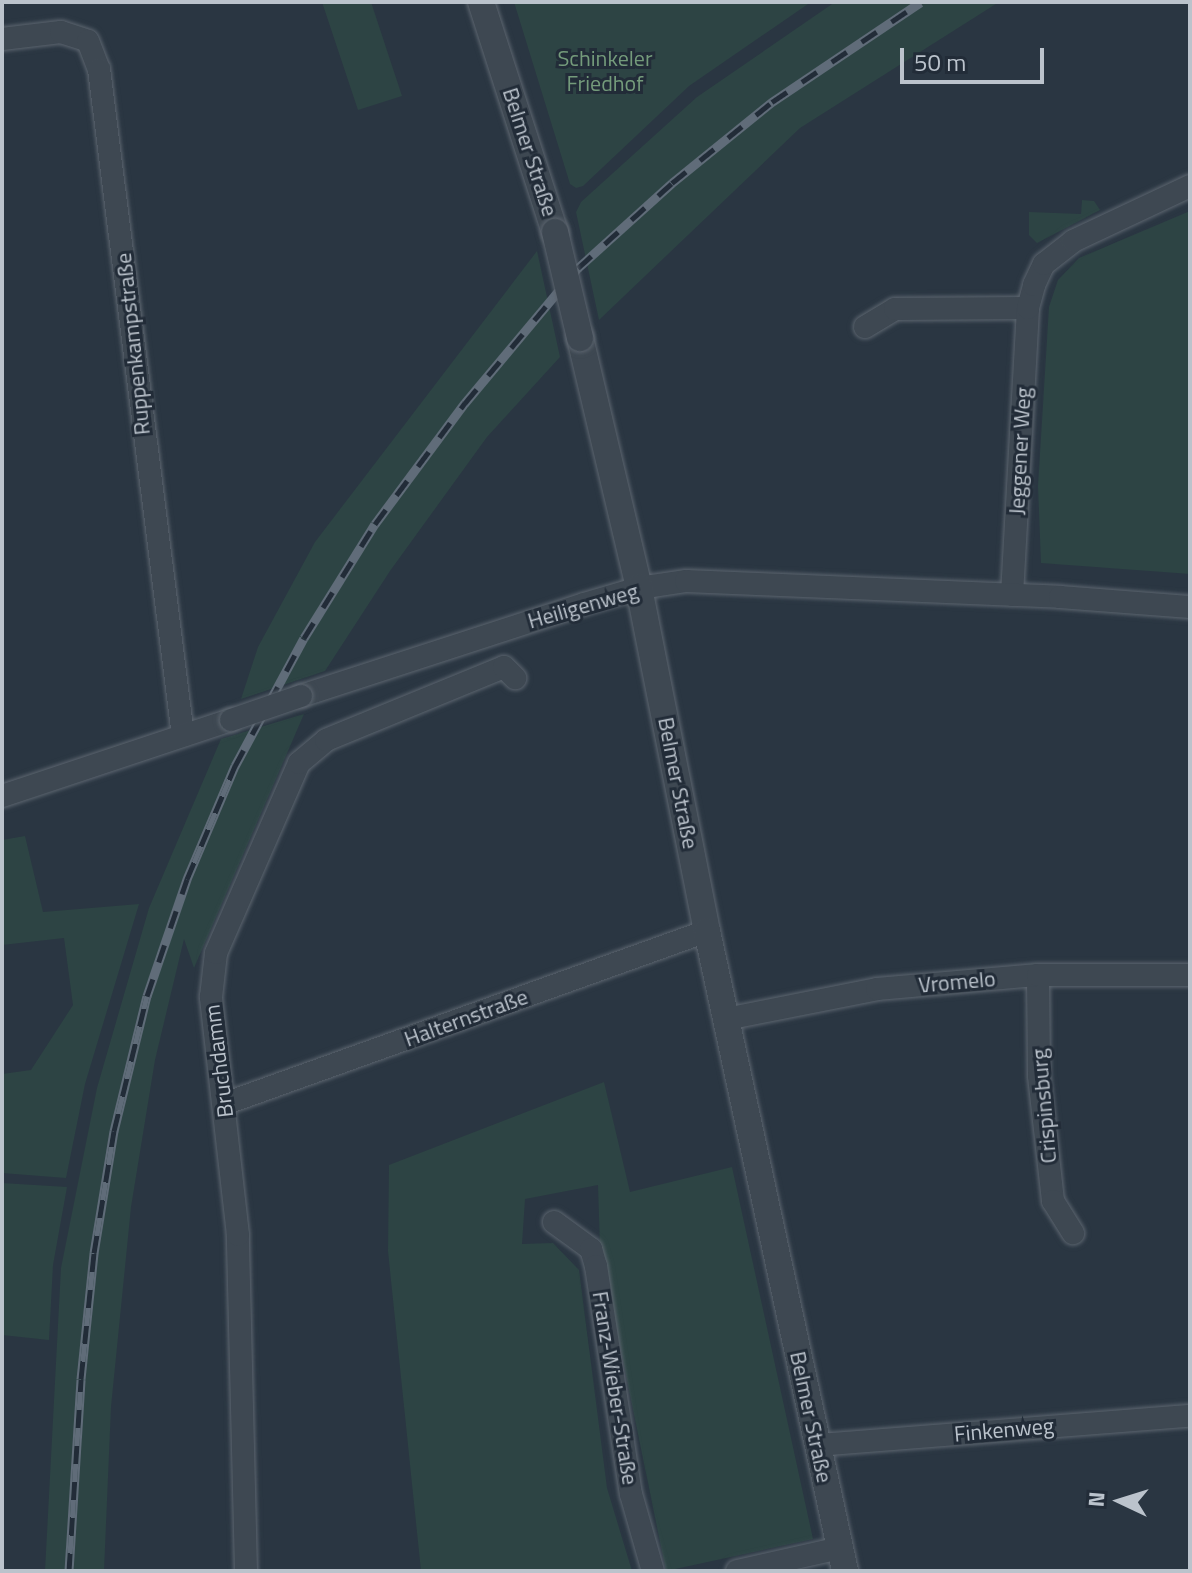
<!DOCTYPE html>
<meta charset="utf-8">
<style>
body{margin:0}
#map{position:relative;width:1192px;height:1573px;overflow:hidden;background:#2a3642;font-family:"Titillium Web",sans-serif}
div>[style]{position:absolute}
.green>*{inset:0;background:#2d4444}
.roads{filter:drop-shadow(0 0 2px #5c656f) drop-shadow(0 0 2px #5c656f)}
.minor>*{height:22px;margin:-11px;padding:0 11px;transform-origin:11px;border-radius:11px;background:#3e4852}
.tertiary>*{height:26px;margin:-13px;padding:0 13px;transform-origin:13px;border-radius:13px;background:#3e4852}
.rail>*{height:9px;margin-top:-4.5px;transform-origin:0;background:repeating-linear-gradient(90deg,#222c38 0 18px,#606c79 0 36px);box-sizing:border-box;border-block:2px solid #606c79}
.bridges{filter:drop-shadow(0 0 2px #5c656f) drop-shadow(0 0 2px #5c656f)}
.minor-bridge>*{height:22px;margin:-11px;padding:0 11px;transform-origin:11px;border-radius:11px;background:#3e4852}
.tertiary-bridge>*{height:26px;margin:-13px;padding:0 13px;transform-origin:13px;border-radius:13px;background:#3e4852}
span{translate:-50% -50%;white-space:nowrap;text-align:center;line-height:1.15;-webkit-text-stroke:6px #222c38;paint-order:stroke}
.park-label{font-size:22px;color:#749b7b}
.street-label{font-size:22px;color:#bbc3cc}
.frame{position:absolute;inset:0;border:4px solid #bbc3cc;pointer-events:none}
.north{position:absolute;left:1080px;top:1461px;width:80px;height:80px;-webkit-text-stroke:6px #222c38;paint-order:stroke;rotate:274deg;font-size:22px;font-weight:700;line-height:32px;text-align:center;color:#bbc3cc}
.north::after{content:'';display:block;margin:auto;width:28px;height:36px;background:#bbc3cc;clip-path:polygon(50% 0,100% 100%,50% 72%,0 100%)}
.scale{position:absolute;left:900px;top:48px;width:144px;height:36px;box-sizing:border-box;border:4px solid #bbc3cc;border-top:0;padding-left:10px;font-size:24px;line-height:28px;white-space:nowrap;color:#bbc3cc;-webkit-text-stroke:6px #222c38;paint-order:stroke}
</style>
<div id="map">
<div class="green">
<i style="clip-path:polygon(322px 2px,371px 2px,402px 96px,358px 110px)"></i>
<i style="clip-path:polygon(514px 2px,811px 2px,689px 86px,583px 186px,576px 188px,570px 184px)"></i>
<i style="clip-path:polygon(835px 2px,999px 2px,800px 128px,599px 320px,576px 212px,581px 202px,697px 97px)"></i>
<i style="clip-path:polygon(1082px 200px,1094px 201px,1100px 210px,1037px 243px,1029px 235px,1029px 212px,1081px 214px)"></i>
<i style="clip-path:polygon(1190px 211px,1190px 574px,1041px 563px,1038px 486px,1049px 307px,1058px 280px,1079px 258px)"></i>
<i style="clip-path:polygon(537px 251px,560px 357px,487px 437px,390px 571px,325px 671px,241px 699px,258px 647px,315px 542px)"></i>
<i style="clip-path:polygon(304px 714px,194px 968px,184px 939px,155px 1060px,131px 1207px,111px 1407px,104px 1571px,45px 1571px,61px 1268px,97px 1088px,149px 908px,221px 739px)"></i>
<i style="clip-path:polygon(25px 836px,43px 912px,139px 904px,85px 1084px,66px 1178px,2px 1173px,2px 1074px,31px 1070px,73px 1005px,64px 938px,2px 945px,2px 840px)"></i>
<i style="clip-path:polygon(604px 1082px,630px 1192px,732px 1167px,813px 1539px,666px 1571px,600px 1248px,598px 1185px,525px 1199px,522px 1244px,553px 1243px,579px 1270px,607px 1488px,632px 1571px,421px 1571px,388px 1251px,389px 1165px)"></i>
<i style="clip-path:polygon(2px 1183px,67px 1187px,53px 1265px,49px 1340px,2px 1335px)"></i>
</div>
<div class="roads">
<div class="minor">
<i style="left:2px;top:39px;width:59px;rotate:-6.8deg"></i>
<i style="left:61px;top:32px;width:28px;rotate:18deg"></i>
<i style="left:88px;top:41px;width:30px;rotate:69deg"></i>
<i style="left:99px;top:69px;width:672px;rotate:82.82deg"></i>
<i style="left:865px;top:327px;width:35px;rotate:-31deg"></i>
<i style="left:895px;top:309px;width:133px;rotate:-0.4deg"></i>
<i style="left:1012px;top:595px;width:287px;rotate:-86.8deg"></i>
<i style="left:1028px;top:308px;width:24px;rotate:-75deg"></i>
<i style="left:1034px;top:285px;width:23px;rotate:-65deg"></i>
<i style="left:1044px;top:264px;width:37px;rotate:-38deg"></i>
<i style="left:1073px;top:241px;width:129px;rotate:-25.2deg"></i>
<i style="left:301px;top:696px;width:298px;rotate:-18deg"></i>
<i style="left:584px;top:604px;width:57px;rotate:-16.2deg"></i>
<i style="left:639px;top:588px;width:48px;rotate:-8.5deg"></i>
<i style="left:686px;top:581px;width:374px;rotate:2.4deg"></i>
<i style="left:1060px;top:597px;width:130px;rotate:4.4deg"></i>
<i style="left:2px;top:796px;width:241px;rotate:-18.4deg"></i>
<i style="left:1038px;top:975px;width:101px;rotate:89.4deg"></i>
<i style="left:1039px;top:1076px;width:126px;rotate:83.6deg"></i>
<i style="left:1053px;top:1201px;width:38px;rotate:58deg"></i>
<i style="left:726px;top:1019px;width:154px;rotate:-11.2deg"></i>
<i style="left:877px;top:989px;width:162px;rotate:-5deg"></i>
<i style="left:1038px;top:975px;width:152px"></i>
<i style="left:224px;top:1104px;width:513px;rotate:-19.71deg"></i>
<i style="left:554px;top:1222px;width:46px;rotate:36.1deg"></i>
<i style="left:591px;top:1249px;width:18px;rotate:74deg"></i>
<i style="left:596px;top:1266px;width:231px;rotate:81.3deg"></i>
<i style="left:631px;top:1494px;width:80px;rotate:74.1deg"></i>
<i style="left:818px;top:1445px;width:373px;rotate:-4.5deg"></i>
<i style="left:246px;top:1571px;width:336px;rotate:-91.4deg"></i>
<i style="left:238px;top:1235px;width:240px;rotate:-96.5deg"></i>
<i style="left:211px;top:997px;width:44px;rotate:-83.5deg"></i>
<i style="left:216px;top:953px;width:207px;rotate:-66.4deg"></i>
<i style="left:299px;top:763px;width:35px;rotate:-40deg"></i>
<i style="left:326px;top:740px;width:192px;rotate:-22.3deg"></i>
<i style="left:504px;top:667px;width:16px;rotate:45deg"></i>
<i style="left:737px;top:1571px;width:106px;rotate:-12.6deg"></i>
</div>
<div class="tertiary">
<i style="left:481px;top:2px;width:242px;rotate:72.2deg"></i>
<i style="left:580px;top:338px;width:257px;rotate:76.7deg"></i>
<i style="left:639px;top:588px;width:350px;rotate:78.8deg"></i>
<i style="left:707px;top:931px;width:655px;rotate:77.83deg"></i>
</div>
</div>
<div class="rail">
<i style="left:69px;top:1571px;width:192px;rotate:-86.4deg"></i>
<i style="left:81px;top:1379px;width:127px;rotate:-84.1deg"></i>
<i style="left:94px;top:1253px;width:124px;rotate:-80.7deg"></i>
<i style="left:114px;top:1131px;width:139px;rotate:-76.3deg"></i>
<i style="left:147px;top:996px;width:124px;rotate:-71.1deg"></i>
<i style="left:187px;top:879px;width:123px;rotate:-67deg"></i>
<i style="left:235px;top:766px;width:145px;rotate:-61.7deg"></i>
<i style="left:304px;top:638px;width:134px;rotate:-58.1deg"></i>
<i style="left:375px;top:524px;width:151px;rotate:-53.4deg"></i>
<i style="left:465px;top:403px;width:176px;rotate:-50.1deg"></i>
<i style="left:578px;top:268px;width:127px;rotate:-42.1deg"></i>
<i style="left:672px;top:183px;width:129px;rotate:-39deg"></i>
<i style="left:772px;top:102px;width:179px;rotate:-33.9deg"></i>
</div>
<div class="bridges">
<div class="minor-bridge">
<i style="left:231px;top:720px;width:74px;rotate:-18.9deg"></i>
</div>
<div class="tertiary-bridge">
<i style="left:555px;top:232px;width:109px;rotate:76.7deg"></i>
</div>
</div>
<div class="park-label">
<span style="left:605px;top:71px">Schinkeler<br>Friedhof</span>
</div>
<div class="street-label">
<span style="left:530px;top:152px;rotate:72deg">Belmer Straße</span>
<span style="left:133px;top:344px;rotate:-96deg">Ruppenkampstraße</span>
<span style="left:1020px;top:451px;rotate:-87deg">Jeggener Weg</span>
<span style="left:583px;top:606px;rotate:-16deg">Heiligenweg</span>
<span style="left:678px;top:783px;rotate:79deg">Belmer Straße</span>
<span style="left:957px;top:982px;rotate:-5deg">Vromelo</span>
<span style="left:466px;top:1018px;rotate:-20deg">Halternstraße</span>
<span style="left:219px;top:1061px;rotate:-97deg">Bruchdamm</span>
<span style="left:1044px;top:1106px;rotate:-95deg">Crispinsburg</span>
<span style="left:615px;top:1388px;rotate:81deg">Franz-Wieber-Straße</span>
<span style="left:811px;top:1417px;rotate:78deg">Belmer Straße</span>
<span style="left:1004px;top:1430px;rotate:-5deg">Finkenweg</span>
</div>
<div class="frame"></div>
<div class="north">N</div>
<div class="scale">50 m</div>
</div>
